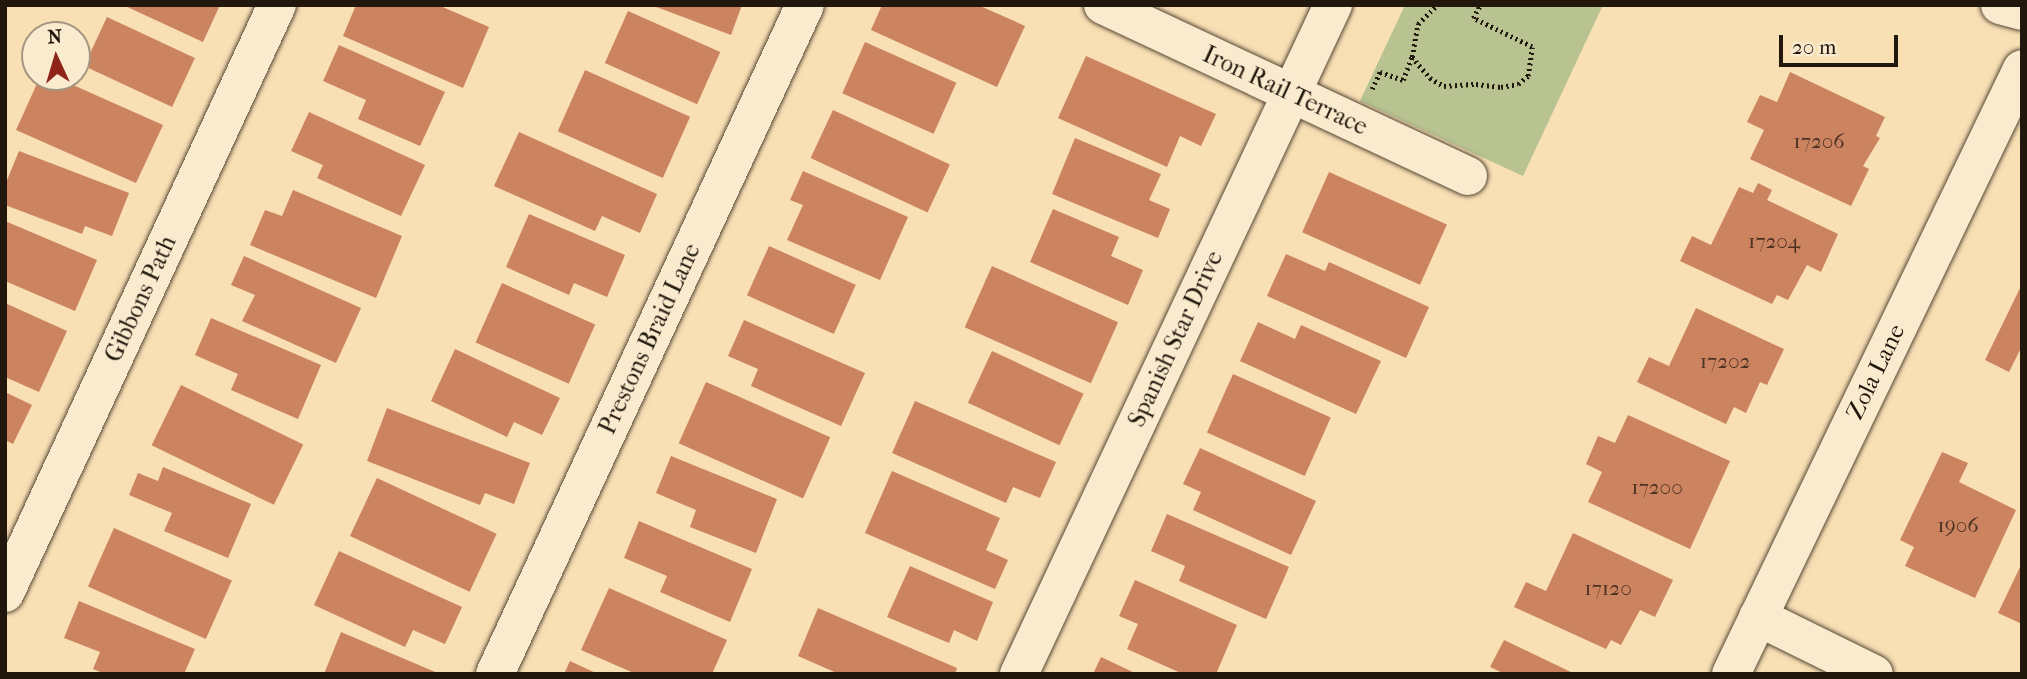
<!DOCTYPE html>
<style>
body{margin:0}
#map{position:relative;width:2027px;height:679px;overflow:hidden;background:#f8dfb4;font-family:"IM FELL French Canon",serif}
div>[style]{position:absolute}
.green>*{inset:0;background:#b8c391}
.building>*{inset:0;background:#cc835f;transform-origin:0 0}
.path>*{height:4.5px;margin-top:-2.25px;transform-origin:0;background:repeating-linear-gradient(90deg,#21170d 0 2px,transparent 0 5.5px)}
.roads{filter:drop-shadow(0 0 2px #574937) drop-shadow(0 0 2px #574937)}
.minor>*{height:38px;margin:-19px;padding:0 19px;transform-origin:19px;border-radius:19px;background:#faeace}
.secondary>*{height:38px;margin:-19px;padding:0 19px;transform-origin:19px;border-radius:19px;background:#faeace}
span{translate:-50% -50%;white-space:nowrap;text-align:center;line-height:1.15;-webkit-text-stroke:5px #faeace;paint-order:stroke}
.number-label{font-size:21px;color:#4c3222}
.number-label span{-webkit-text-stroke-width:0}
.street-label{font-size:24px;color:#21170d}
.frame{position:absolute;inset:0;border:7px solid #21170d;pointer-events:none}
.north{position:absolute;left:21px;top:21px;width:70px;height:70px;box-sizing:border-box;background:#faeace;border:2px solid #a39681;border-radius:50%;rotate:356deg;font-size:19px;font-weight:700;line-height:28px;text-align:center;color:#21170d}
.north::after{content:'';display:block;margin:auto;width:24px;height:32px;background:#8f2418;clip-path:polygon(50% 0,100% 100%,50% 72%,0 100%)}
.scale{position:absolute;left:1779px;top:35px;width:119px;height:32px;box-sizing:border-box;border:4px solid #21170d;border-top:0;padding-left:9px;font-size:21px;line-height:24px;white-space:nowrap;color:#21170d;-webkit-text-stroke:5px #faeace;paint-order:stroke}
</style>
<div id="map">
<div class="green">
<i style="clip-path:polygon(1405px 5px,1603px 5px,1523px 176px,1360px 101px)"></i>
</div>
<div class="building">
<i style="clip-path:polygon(123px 5px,220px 5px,203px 42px)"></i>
<i style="clip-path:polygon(356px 5px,438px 5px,489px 27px,463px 88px,343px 36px)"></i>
<i style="clip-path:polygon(651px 5px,742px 5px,731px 35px)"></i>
<i style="clip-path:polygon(882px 5px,978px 5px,1025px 26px,997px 87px,871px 30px)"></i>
<i style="left:628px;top:11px;width:101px;height:57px;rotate:24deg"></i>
<i style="left:107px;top:17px;width:97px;height:54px;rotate:25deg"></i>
<i style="left:865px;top:42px;width:100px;height:56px;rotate:24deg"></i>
<i style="clip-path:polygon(339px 45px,445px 92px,420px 146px,358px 119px,366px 100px,323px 81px)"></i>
<i style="clip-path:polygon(1086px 56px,1216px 114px,1201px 146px,1180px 136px,1167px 167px,1058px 118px)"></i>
<i style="left:585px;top:70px;width:115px;height:67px;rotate:24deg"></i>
<i style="clip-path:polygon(1790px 72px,1885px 117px,1876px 136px,1880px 138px,1863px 166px,1869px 169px,1851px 206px,1750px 159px,1764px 130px,1747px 122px,1760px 95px,1777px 102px)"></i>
<i style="clip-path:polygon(40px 77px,55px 77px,163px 125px,136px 183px,16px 130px)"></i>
<i style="left:833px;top:110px;width:129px;height:53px;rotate:25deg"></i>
<i style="clip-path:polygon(309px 112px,425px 165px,401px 216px,317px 178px,323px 165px,291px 151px)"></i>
<i style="clip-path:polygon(519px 132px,657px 194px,640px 233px,602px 216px,595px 231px,494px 186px)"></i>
<i style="clip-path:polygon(1075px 138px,1161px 174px,1149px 200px,1170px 209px,1158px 238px,1052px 194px)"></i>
<i style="clip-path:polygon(19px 151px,129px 193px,112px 236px,85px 226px,82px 234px,5px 205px,5px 185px)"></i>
<i style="clip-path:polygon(803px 171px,908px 217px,880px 280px,787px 240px,803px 205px,790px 200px)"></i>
<i style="left:1329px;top:172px;width:129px;height:66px;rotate:24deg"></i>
<i style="clip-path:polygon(1758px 183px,1772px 190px,1767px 200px,1838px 234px,1821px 272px,1807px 265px,1788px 300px,1777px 295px,1772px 304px,1680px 261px,1692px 236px,1711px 245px,1739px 187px,1753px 193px)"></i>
<i style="clip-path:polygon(293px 190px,402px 236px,376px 298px,250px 245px,265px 210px,282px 216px)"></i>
<i style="clip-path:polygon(1053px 209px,1119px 237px,1111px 256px,1143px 270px,1128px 305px,1030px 262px)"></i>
<i style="clip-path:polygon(529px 214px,625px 255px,607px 297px,574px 283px,569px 295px,506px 267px)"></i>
<i style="clip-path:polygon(5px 221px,97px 260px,75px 311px,5px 281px)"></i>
<i style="left:769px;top:246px;width:95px;height:54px;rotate:24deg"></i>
<i style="clip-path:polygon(1286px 254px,1325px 271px,1329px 262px,1429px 307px,1406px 358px,1267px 296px)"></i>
<i style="clip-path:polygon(244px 256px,361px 308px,336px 363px,242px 321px,255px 295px,231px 285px)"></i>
<i style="left:992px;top:266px;width:138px;height:67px;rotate:24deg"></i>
<i style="left:502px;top:283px;width:102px;height:65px;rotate:24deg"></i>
<i style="clip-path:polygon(2022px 284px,2022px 351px,2020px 350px,2009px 372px,1985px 360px)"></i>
<i style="clip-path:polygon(5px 303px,67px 331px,39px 392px,5px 377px)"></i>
<i style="clip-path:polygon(1696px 308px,1784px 349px,1767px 385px,1760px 382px,1746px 413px,1734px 407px,1726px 424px,1637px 382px,1649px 357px,1669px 366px)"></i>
<i style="clip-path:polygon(211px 318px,321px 365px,298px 419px,231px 390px,238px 374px,195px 355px)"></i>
<i style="clip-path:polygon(744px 320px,865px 373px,841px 426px,751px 386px,758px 369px,728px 356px)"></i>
<i style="clip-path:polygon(1258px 322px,1295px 339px,1301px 325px,1381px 361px,1356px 414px,1240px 361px)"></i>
<i style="clip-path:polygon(455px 349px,560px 398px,542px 435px,514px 422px,507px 437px,431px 401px)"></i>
<i style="left:992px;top:351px;width:101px;height:57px;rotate:25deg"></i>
<i style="left:1233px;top:374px;width:107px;height:64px;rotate:24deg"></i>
<i style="left:706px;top:382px;width:136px;height:67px;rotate:24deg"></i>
<i style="left:181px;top:385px;width:136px;height:67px;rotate:26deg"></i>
<i style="clip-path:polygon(5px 392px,32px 405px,13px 444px,5px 440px)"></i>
<i style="clip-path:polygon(915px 401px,1056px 462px,1040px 498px,1013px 487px,1006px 503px,892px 453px)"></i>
<i style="clip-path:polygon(387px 408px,530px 463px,514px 504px,485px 493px,480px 505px,367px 461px)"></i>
<i style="clip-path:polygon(1628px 415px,1730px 461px,1690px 549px,1588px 502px,1602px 472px,1586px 464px,1598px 436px,1615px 443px)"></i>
<i style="clip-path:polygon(1200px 448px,1316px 501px,1291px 555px,1193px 510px,1201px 492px,1183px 484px)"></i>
<i style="clip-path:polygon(1942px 452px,1968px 463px,1959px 482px,2016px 510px,1975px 598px,1905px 566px,1914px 547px,1900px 540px)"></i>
<i style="clip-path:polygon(671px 456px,777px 499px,756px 553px,690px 527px,696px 510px,656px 493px)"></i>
<i style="clip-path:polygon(163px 467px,251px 504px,228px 558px,164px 531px,172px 513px,129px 495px,138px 473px,158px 481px)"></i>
<i style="clip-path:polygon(892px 471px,1000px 518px,986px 550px,1008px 560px,995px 589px,865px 533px)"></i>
<i style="left:377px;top:478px;width:132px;height:64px;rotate:25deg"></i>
<i style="clip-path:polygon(1167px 514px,1289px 567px,1266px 619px,1179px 581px,1185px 566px,1151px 551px)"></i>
<i style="clip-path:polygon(639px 521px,752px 569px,730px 622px,660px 592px,667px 576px,624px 558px)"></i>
<i style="left:114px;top:528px;width:129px;height:64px;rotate:24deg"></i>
<i style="clip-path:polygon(1573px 533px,1673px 580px,1655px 617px,1640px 610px,1621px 645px,1611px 640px,1606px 649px,1514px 607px,1526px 582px,1546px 591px)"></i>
<i style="clip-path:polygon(339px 551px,462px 607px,445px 644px,413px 630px,405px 647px,314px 605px)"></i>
<i style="clip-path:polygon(2022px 563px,2022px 624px,1998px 613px)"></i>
<i style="clip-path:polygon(910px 566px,993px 602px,977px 641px,954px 630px,949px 643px,887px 617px)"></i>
<i style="clip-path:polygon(1135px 580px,1237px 625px,1216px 674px,1183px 674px,1127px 649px,1138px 624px,1119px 616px)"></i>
<i style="clip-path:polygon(609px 588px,727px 640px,712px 674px,636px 674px,581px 650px)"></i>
<i style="clip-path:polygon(79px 601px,195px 649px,184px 674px,105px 674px,93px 669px,100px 652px,64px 638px)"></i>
<i style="clip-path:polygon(818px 608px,957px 668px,955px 674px,839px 674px,798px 656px)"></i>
<i style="clip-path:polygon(341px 632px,440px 674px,324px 674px)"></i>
<i style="clip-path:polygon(1504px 640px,1575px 674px,1505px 674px,1490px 667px)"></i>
<i style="clip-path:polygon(1101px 657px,1137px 674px,1093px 674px)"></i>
<i style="clip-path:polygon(570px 661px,598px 674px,564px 674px)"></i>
</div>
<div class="path">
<i style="left:1412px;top:57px;width:28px;rotate:49deg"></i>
<i style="left:1430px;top:78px;width:16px;rotate:30deg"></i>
<i style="left:1444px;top:86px;width:32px;rotate:-4deg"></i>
<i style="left:1476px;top:84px;width:25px;rotate:7deg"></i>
<i style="left:1501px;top:87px;width:17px;rotate:-10deg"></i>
<i style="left:1518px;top:84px;width:13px;rotate:-39deg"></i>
<i style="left:1528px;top:76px;width:29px;rotate:-82deg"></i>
<i style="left:1532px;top:47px;width:66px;rotate:-153.8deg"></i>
<i style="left:1473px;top:18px;width:13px;rotate:-61deg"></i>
<i style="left:1479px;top:7px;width:5px;rotate:-158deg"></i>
<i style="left:1372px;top:89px;width:19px;rotate:-65deg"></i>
<i style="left:1380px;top:72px;width:24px;rotate:19deg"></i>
<i style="left:1403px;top:80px;width:25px;rotate:-69deg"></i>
<i style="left:1412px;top:57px;width:34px;rotate:-80deg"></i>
<i style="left:1418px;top:24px;width:27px;rotate:-45deg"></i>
</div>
<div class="roads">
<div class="minor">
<i style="left:1103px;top:5px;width:403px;rotate:25.1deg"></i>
<i style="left:5px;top:593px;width:648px;rotate:-65.18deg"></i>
<i style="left:1758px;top:617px;width:129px;rotate:26.2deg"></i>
<i style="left:495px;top:674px;width:737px;rotate:-65.14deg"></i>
<i style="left:1019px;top:674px;width:739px;rotate:-64.86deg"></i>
<i style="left:1731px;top:674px;width:671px;rotate:-64.31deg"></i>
</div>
<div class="secondary">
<i style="left:2000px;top:5px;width:23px;rotate:15deg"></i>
</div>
</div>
<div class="number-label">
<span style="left:1819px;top:141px">17206</span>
<span style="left:1774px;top:241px">17204</span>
<span style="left:1725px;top:361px">17202</span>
<span style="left:1657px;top:487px">17200</span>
<span style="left:1958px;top:525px">1906</span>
<span style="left:1608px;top:588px">17120</span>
</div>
<div class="street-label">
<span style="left:1285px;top:91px;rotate:25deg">Iron Rail Terrace</span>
<span style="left:141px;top:299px;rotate:-65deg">Gibbons Path</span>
<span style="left:650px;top:339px;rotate:-65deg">Prestons Braid Lane</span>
<span style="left:1176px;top:339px;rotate:-65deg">Spanish Star Drive</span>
<span style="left:1876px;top:372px;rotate:-64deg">Zola Lane</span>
</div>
<div class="frame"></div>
<div class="north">N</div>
<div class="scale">20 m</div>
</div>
